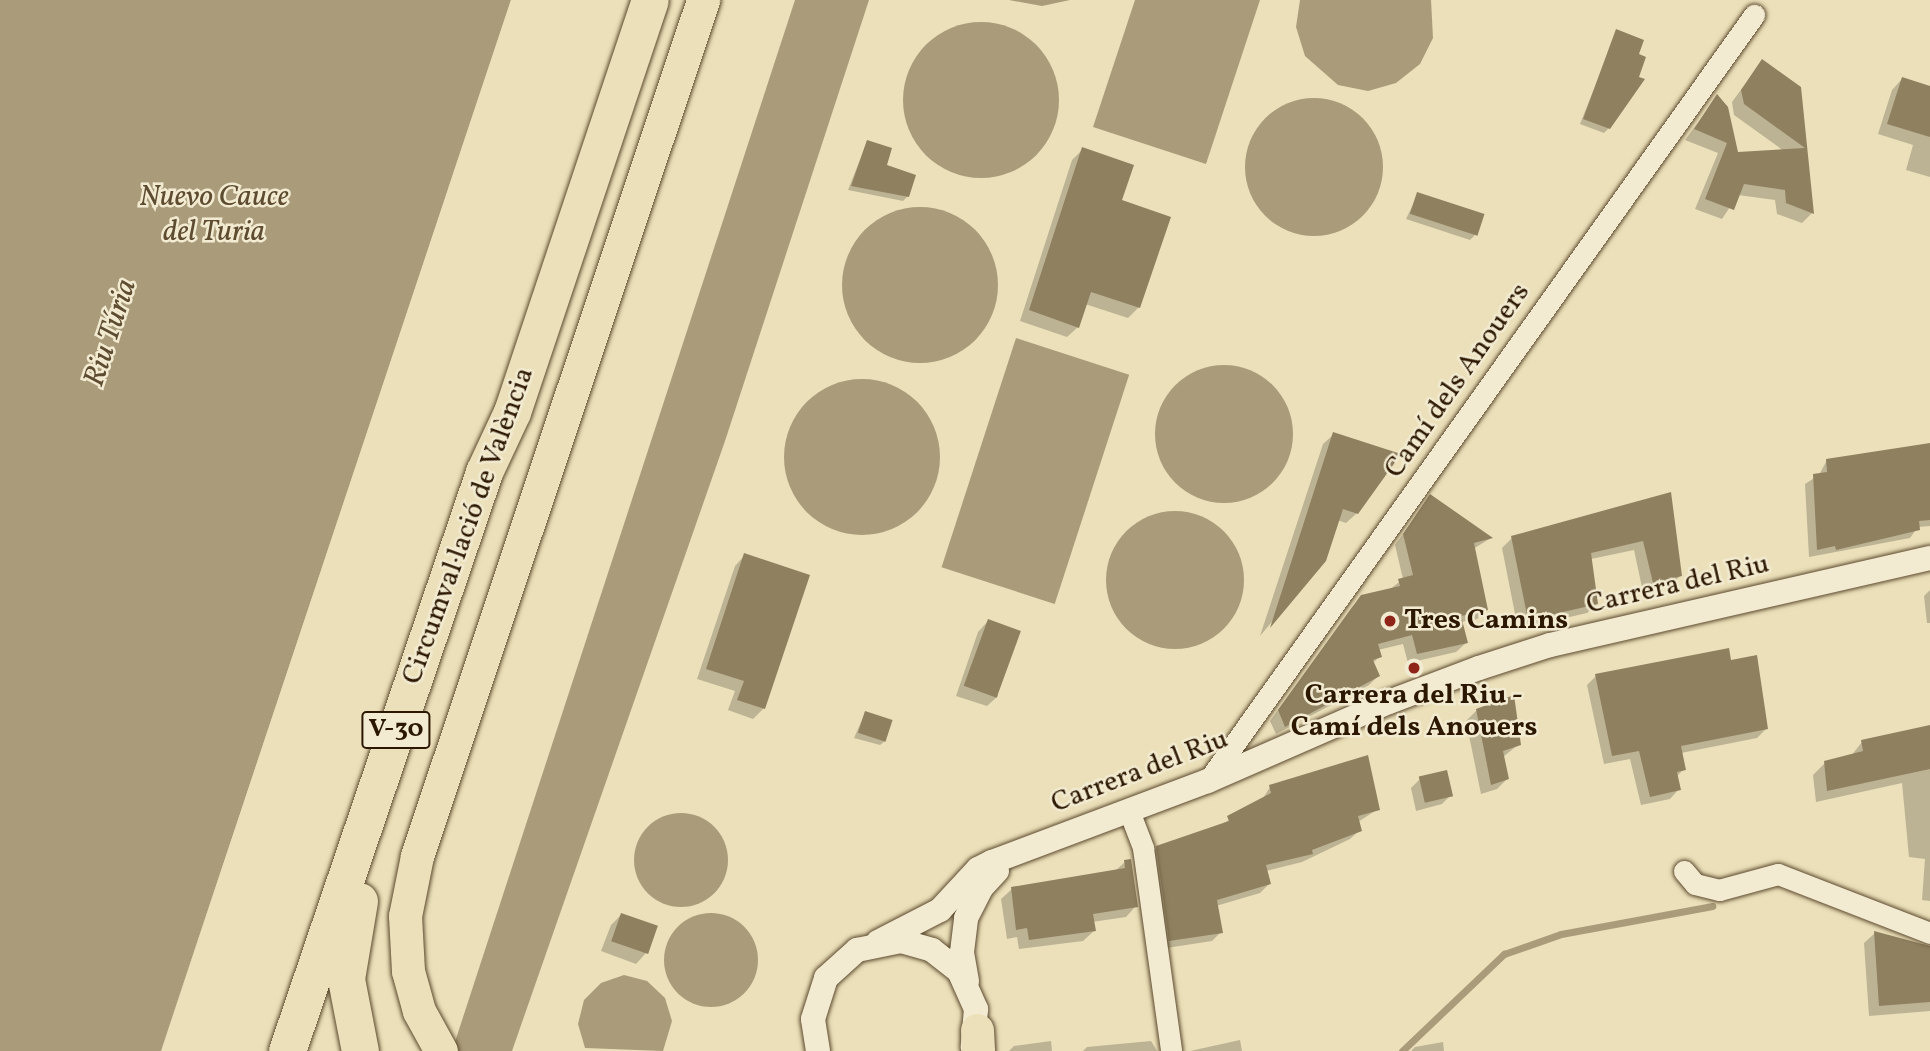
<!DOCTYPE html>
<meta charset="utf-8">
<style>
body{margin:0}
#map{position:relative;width:1930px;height:1051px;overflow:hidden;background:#ebe0b9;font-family:Vollkorn,serif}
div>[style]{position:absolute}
.water>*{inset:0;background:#aa9c7a;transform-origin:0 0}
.round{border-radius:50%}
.pier>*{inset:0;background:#ebe0b9}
.shadow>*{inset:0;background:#0003}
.stream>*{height:7px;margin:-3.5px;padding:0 3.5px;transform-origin:3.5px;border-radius:3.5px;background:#aa9c7a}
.building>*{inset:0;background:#8f8060;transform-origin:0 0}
.roads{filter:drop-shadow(0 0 2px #5c492e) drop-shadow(0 0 2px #5c492e)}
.minor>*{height:21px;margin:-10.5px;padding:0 10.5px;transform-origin:10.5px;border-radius:10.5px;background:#f2ebd2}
.tertiary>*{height:24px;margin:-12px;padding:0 12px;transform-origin:12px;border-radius:12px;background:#f2ebd2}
.trunk>*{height:33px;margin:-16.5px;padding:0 16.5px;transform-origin:16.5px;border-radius:16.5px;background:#ebe0b9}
.motorway>*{height:37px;margin:-18.5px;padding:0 18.5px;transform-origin:18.5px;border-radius:18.5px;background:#ebe0b9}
.dots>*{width:19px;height:19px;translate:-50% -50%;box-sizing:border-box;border:4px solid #f2ebd2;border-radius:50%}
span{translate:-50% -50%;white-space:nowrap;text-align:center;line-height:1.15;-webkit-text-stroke:5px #f2ebd2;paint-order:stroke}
.shield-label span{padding:2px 5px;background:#f2ebd2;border:2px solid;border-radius:5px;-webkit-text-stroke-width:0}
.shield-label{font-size:26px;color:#2c1700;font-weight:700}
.street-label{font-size:28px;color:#2c1700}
.poi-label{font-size:28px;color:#2c1700;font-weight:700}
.left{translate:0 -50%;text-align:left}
.water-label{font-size:30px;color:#5e4c31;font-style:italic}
</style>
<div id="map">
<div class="water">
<i style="clip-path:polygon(0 0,511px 0,161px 1051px,0 1051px)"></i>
<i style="clip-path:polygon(795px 0,869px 0,725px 441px,512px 1051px,452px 1051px)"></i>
<i style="clip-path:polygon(1009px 0,1070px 0,1042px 6px)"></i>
<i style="clip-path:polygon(1135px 0,1260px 0,1206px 164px,1093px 127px)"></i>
<i style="clip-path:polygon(1300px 0,1431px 0,1433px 38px,1420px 64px,1396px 83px,1368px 91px,1338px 85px,1305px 56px,1296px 27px)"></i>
<i class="round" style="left:903px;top:22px;width:156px;height:156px"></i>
<i class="round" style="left:1245px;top:98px;width:138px;height:138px"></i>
<i class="round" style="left:842px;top:207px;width:156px;height:156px"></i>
<i style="left:1016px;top:338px;width:119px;height:241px;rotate:18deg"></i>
<i class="round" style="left:1155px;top:365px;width:138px;height:138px"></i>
<i class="round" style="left:784px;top:379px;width:156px;height:156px"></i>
<i class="round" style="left:1106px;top:511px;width:138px;height:138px"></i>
<i class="round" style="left:634px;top:813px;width:94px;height:94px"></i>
<i class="round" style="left:664px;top:913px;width:94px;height:94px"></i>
<i style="clip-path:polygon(624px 975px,647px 981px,665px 998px,672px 1021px,663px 1051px,585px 1048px,578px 1024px,584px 1000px,601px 983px)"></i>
</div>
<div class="pier">
<i style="clip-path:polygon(511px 0,515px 0,161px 1051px)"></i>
</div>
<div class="shadow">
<i style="clip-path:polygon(1617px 31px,1609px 128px,1604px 133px,1580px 124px)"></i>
<i style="clip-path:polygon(1762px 61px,1799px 88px,1812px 213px,1802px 223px,1777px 214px,1775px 200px,1738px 195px,1722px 219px,1695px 209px,1718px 153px,1685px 140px,1717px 97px,1737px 153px,1784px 151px,1734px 115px,1732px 102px)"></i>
<i style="clip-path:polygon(1902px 79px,1930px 88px,1930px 177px,1906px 170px,1913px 145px,1878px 134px,1892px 90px)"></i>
<i style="clip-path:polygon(867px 142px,908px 196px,903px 201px,848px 190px)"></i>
<i style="clip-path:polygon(1083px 149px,1120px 201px,1139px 307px,1128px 318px,1085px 304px,1078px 327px,1067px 337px,1020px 321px,1072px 160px)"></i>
<i style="clip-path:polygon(1418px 194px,1475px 235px,1470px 240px,1406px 219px)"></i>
<i style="clip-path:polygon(1334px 434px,1357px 513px,1346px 523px,1337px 520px,1324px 560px,1260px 636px,1323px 444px)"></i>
<i style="clip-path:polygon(1930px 445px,1930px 526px,1918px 527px,1910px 538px,1809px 557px,1805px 484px,1819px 475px,1827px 460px)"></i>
<i style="clip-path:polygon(1670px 495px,1680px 576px,1670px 586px,1643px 592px,1634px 550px,1591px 559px,1597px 604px,1587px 613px,1518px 629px,1502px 548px,1512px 538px)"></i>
<i style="clip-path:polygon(1430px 497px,1491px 538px,1473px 549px,1486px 610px,1477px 619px,1461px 622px,1466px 643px,1456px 652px,1408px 663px,1403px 644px,1378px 650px,1380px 656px,1373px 663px,1378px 676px,1369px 685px,1276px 734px,1270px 721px,1352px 607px,1362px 597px,1389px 590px,1403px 579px,1395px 545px)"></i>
<i style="clip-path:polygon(745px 555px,764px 708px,753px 719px,728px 710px,735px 691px,697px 679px,735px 566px)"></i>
<i style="clip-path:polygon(1930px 590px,1930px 623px,1927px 623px,1924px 596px)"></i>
<i style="clip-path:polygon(988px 621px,998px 696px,987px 706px,956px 696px,978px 632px)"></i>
<i style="clip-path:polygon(1729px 662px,1766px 729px,1757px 738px,1681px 753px,1684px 769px,1677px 776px,1679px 789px,1670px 799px,1641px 805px,1630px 759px,1604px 764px,1587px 685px,1596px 676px)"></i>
<i style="clip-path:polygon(1477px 710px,1519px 744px,1503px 757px,1507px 779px,1497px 789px,1481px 794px,1466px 721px)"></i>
<i style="clip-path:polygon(865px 713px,885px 741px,880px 745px,854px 738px)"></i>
<i style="clip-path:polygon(1930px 727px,1930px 901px,1922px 900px,1925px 859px,1909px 857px,1902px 783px,1816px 802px,1813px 775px,1825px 763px,1851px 756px,1862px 742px)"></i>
<i style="clip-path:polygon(1420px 779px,1451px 795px,1442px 804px,1416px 811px,1411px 788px)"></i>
<i style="clip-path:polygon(1270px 787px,1378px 809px,1358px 822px,1360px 830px,1350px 839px,1302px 862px,1266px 871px,1269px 884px,1260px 893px,1216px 906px,1221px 932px,1212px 941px,1160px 949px,1147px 857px,1157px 847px,1219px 826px,1262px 800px)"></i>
<i style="clip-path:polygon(1125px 862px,1136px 906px,1126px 917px,1092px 922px,1094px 931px,1083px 941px,1019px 949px,1017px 937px,1007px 939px,1001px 899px,1012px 889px,1115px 871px)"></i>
<i style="clip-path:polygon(621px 915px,646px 953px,636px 964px,601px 951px,611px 925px)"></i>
<i style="clip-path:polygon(1875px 933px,1930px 946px,1930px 1011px,1869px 1016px,1864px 943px)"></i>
<i style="clip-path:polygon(1240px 1040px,1242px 1051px,1190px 1051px)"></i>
<i style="clip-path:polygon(1051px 1041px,1052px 1051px,1009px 1051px,1014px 1046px)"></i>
<i style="clip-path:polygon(1151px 1041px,1157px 1051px,1083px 1051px,1087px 1047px)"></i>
<i style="clip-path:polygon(1443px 1042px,1444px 1051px,1411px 1051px,1415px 1047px)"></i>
</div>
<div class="stream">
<i style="left:1402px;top:1051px;width:141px;rotate:-43.6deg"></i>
<i style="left:1504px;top:954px;width:60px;rotate:-19.3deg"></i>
<i style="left:1561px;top:934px;width:154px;rotate:-10.5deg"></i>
</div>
<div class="building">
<i style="clip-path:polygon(1616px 29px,1644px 40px,1639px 54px,1646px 57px,1639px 77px,1645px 79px,1610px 129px,1583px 119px)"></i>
<i style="clip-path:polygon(1762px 59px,1801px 87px,1814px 214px,1786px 203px,1785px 190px,1744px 184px,1734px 210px,1705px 199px,1727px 143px,1694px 129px,1717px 94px,1728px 107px,1738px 152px,1805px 148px,1744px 104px,1741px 90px)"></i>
<i style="clip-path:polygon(1902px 77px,1930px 86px,1930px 137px,1887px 124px)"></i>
<i style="clip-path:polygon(867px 140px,892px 148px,887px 165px,916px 175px,909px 197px,851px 186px)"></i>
<i style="clip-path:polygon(1082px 147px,1134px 165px,1122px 200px,1171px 217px,1140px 308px,1091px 292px,1079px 328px,1029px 310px)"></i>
<i style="left:1417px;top:192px;width:71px;height:23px;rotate:18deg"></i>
<i style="clip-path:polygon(1333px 432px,1401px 454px,1358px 514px,1343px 509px,1326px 561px,1270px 628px)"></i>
<i style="clip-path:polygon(1930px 443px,1930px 520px,1919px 521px,1920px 530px,1836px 550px,1835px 546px,1817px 550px,1813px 474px,1827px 472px,1826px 459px)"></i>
<i style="clip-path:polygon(1671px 492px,1682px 576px,1653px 583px,1643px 541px,1591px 553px,1598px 604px,1528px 620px,1511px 536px)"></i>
<i style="clip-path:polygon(1430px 494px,1493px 538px,1474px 543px,1488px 610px,1461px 616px,1468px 643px,1417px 654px,1412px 635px,1378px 644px,1382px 657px,1373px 660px,1380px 676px,1285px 727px,1278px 710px,1361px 595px,1400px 586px,1398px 579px,1413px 575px,1403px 534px)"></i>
<i style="clip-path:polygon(744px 553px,810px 575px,765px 709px,737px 700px,744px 681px,706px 669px)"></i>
<i style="left:988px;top:619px;width:35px;height:71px;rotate:20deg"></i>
<i style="clip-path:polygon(1729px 648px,1731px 660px,1757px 655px,1768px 729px,1681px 746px,1686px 770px,1677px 772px,1681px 790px,1650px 797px,1639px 751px,1612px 756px,1595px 674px)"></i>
<i style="clip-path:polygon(1514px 695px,1521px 745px,1503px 751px,1509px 779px,1491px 785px,1476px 709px)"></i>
<i style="left:865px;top:711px;width:29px;height:23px;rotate:18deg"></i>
<i style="clip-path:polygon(1930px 725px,1930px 769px,1827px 791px,1824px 761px,1863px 751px,1861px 740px)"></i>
<i style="clip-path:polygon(1368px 755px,1380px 810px,1358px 816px,1362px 831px,1312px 850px,1313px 854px,1266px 865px,1271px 884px,1217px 900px,1223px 933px,1169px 941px,1156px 846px,1229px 821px,1227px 816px,1271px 793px,1269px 785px)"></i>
<i style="left:1447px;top:770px;width:27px;height:29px;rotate:77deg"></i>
<i style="clip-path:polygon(1131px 859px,1138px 907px,1093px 914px,1096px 931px,1029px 940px,1027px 928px,1016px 930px,1011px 887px,1125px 868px,1124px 860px)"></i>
<i style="left:621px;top:913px;width:39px;height:30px;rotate:19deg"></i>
<i style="clip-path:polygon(1874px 931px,1930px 946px,1930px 1002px,1879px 1006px)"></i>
</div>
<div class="roads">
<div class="minor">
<i style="left:1208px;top:781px;width:941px;rotate:-54.52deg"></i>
<i style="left:1129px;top:811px;width:40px;rotate:69deg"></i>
<i style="left:1143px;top:848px;width:205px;rotate:82.1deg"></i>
<i style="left:1684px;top:871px;width:17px;rotate:50deg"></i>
<i style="left:1695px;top:884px;width:25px;rotate:14deg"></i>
<i style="left:1719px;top:890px;width:61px;rotate:-15.2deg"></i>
<i style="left:1778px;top:874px;width:163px;rotate:21.2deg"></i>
</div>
<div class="tertiary">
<i style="left:878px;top:942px;width:70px;rotate:-27.3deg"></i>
<i style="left:940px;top:910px;width:56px;rotate:-47.2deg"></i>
<i style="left:978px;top:869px;width:16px;rotate:-27deg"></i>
<i style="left:992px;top:862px;width:231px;rotate:-20.6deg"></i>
<i style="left:1208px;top:781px;width:197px;rotate:-23.6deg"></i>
<i style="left:1389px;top:702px;width:96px;rotate:-20.7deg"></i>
<i style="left:1479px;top:668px;width:75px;rotate:-17.9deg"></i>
<i style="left:1550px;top:645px;width:390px;rotate:-12.9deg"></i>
<i style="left:967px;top:981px;width:29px;rotate:-100deg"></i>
<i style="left:962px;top:952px;width:34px;rotate:-83deg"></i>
<i style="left:966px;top:918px;width:35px;rotate:-63deg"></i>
<i style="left:982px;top:887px;width:22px;rotate:-47deg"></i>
<i style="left:818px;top:1051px;width:32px;rotate:-99deg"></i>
<i style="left:813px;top:1019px;width:43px;rotate:-72.4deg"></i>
<i style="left:826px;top:978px;width:42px;rotate:-42.1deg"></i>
<i style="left:857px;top:950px;width:45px;rotate:-11.6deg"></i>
<i style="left:901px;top:941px;width:32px;rotate:16deg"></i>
<i style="left:932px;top:950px;width:34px;rotate:38deg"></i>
<i style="left:959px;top:971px;width:42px;rotate:65.9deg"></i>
<i style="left:976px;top:1009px;width:38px;rotate:95deg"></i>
</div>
<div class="trunk">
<i style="left:977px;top:1030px;width:21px;rotate:87deg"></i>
<i style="left:441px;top:1051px;width:46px;rotate:-118.8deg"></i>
<i style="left:419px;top:1011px;width:41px;rotate:-105.4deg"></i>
<i style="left:408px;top:971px;width:55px;rotate:-93.1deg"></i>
<i style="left:405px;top:916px;width:61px;rotate:-78.7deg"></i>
<i style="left:417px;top:856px;width:903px;rotate:-71.52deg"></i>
</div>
<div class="motorway">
<i style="left:359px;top:901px;width:79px;rotate:99.5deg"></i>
<i style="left:346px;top:979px;width:73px;rotate:79deg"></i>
<i style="left:287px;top:1051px;width:612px;rotate:-71.21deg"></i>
<i style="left:484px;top:472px;width:66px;rotate:-65deg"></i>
<i style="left:512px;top:412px;width:434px;rotate:-71.5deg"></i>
</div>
</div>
<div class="dots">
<i style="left:1390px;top:621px;background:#8f2418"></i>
<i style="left:1414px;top:668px;background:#8f2418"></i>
</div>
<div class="shield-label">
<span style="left:396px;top:730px">V-30</span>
</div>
<div class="street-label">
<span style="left:1458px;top:381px;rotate:-55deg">Camí dels Anouers</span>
<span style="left:469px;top:526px;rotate:-70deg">Circumval·lació de València</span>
<span style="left:1678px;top:585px;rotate:-13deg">Carrera del Riu</span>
<span style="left:1140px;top:772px;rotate:-21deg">Carrera del Riu</span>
</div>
<div class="poi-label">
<span class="left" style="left:1404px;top:621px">Tres Camins</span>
<span style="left:1414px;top:712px">Carrera del Riu -<br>Camí dels Anouers</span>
</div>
<div class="water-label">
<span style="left:214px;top:214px">Nuevo Cauce<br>del Turia</span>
<span style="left:111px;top:333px;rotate:-72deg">Riu Túria</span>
</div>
</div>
